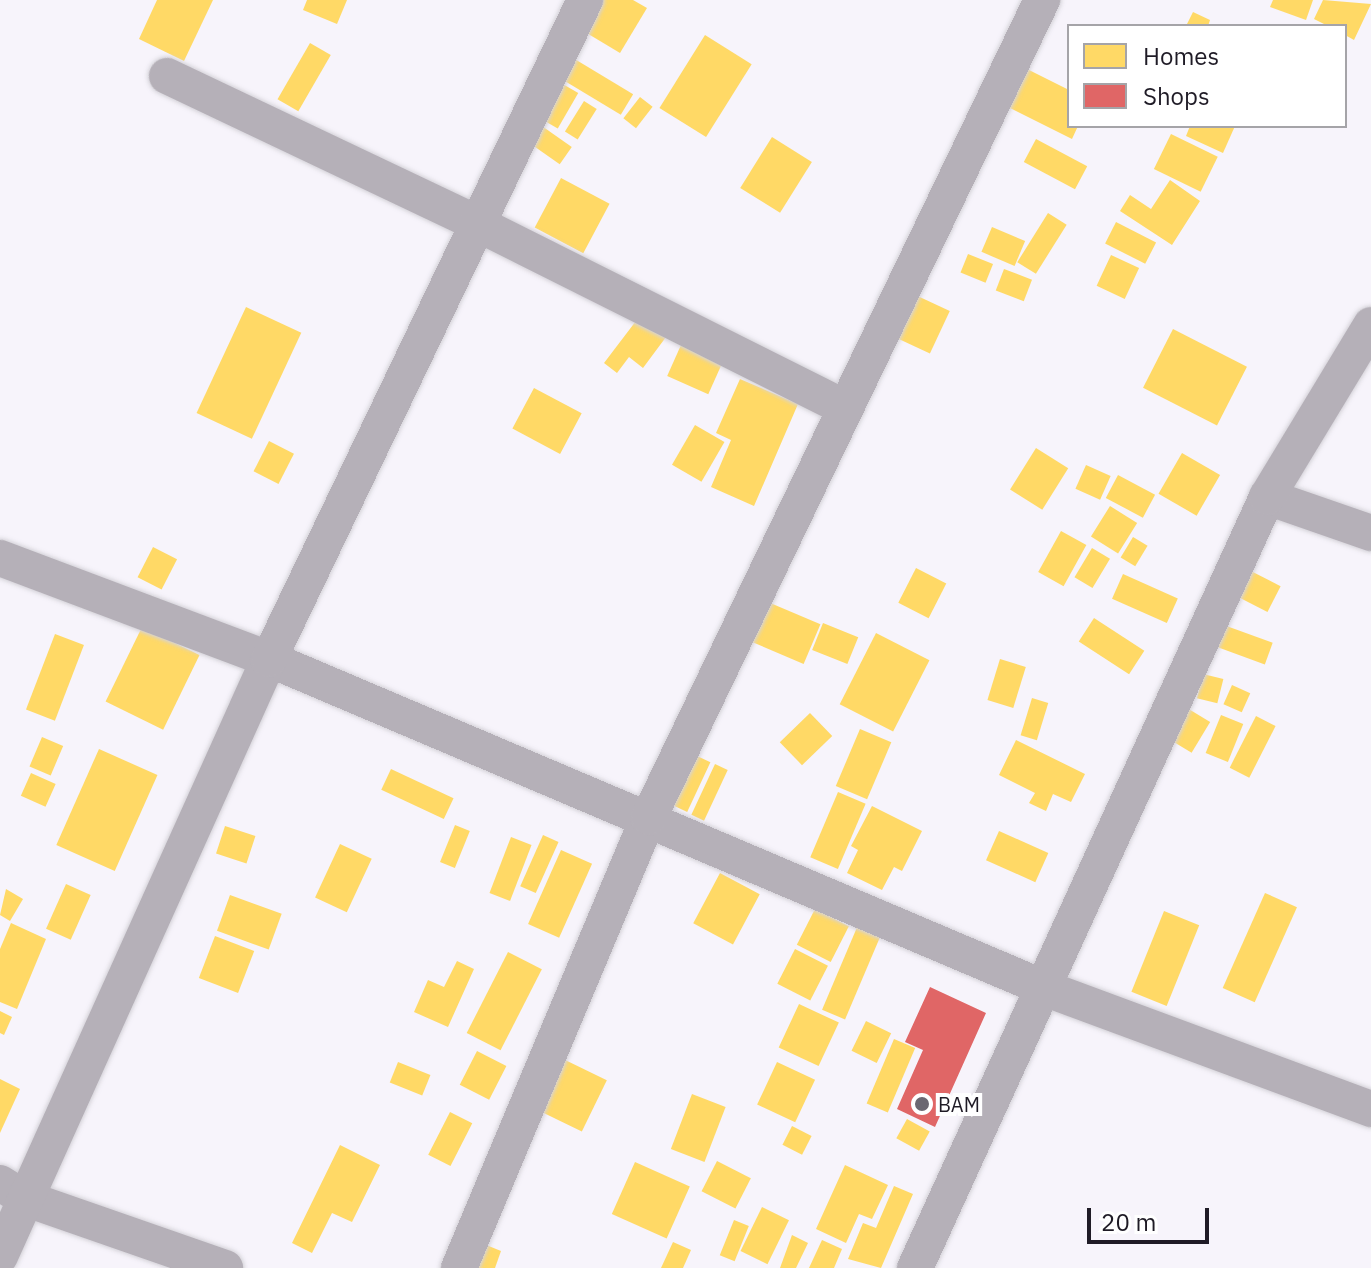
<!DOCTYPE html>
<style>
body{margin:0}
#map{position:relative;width:1371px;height:1268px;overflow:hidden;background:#f7f4fb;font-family:"IBM Plex Sans",sans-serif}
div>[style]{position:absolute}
.homes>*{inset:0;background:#ffd966;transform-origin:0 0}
.shops>*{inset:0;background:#e06666}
.roads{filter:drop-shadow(0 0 2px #d4d2d8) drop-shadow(0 0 2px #d4d2d8)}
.street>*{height:36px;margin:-18px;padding:0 18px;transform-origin:18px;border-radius:18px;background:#b5b0b8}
.dots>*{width:22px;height:22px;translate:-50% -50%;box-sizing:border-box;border:4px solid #fff;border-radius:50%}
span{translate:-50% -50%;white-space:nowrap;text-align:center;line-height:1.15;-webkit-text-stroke:8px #fff;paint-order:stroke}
.poi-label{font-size:20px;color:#1f1b26}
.left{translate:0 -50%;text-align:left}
.legend{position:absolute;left:1067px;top:24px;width:280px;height:104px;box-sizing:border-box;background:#fff;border:2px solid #a5a4a8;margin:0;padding:10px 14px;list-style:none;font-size:24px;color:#1f1b26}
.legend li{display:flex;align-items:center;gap:16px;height:40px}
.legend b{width:40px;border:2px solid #a5a4a8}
.scale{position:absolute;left:1087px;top:1208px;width:122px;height:36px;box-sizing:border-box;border:4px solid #1f1b26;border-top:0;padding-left:10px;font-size:24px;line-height:28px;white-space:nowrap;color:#1f1b26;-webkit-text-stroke:6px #fff;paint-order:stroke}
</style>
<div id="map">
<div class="homes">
<i style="clip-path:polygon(157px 0,213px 0,184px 61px,139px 39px)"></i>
<i style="clip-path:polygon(307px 0,347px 0,337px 24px,303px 10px)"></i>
<i style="clip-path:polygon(597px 0,633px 0,647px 8px,620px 53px,580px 29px)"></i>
<i style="clip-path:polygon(1273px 0,1313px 0,1306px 20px,1270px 7px)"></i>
<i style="clip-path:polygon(1323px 0,1371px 4px,1354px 40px,1345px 35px,1345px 26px,1328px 26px,1314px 19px)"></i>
<i style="clip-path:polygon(1193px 12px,1210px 20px,1208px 26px,1186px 26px)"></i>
<i style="left:705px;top:35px;width:55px;height:86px;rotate:32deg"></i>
<i style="left:310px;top:43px;width:24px;height:65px;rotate:30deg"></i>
<i style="left:568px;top:55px;width:76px;height:24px;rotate:31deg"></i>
<i style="clip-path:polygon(1019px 65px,1069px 90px,1069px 126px,1078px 126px,1072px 139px,1000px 103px)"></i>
<i style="left:554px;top:79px;width:28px;height:41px;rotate:30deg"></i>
<i style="left:640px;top:97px;width:16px;height:27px;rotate:38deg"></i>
<i style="left:584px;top:101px;width:15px;height:36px;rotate:32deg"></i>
<i style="left:539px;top:124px;width:40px;height:21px;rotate:35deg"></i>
<i style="clip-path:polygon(1190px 126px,1235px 126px,1223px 153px,1186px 136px)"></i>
<i style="left:1171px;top:134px;width:52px;height:39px;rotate:26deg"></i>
<i style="left:772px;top:137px;width:47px;height:60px;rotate:32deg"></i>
<i style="left:1036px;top:139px;width:58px;height:26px;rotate:28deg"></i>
<i style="left:561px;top:178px;width:55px;height:56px;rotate:28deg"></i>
<i style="clip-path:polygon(1170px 180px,1200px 201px,1172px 245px,1120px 211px,1130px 195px,1151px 209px)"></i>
<i style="left:1048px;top:213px;width:22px;height:58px;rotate:32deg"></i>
<i style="left:1116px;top:222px;width:45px;height:24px;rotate:27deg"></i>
<i style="left:992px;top:227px;width:36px;height:27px;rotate:23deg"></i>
<i style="left:968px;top:254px;width:27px;height:20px;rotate:22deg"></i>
<i style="left:1111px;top:255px;width:31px;height:34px;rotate:25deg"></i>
<i style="left:1004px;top:269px;width:30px;height:23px;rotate:21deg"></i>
<i style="left:909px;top:292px;width:45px;height:47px;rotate:25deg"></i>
<i style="left:246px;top:307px;width:61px;height:117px;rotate:25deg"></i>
<i style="clip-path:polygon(639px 317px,666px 337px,643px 368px,629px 357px,617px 373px,604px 363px)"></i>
<i style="left:1173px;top:329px;width:83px;height:66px;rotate:27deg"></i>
<i style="left:681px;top:345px;width:45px;height:34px;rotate:24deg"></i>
<i style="clip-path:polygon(740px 379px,798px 404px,754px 506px,711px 487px,731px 440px,716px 433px)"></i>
<i style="left:534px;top:388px;width:54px;height:46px;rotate:28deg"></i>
<i style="left:695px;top:425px;width:34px;height:46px;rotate:30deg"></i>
<i style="left:269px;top:441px;width:28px;height:34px;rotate:27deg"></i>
<i style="left:1036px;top:448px;width:38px;height:49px;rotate:32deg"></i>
<i style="left:1182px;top:453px;width:44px;height:47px;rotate:30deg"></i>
<i style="left:1086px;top:465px;width:27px;height:26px;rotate:24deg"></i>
<i style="left:1118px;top:475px;width:42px;height:26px;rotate:28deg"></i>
<i style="left:1110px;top:506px;width:32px;height:36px;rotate:32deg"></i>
<i style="left:1061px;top:531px;width:29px;height:47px;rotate:29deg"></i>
<i style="left:1133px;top:537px;width:17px;height:24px;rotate:31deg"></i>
<i style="left:153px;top:547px;width:27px;height:34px;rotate:27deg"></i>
<i style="left:1092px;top:548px;width:21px;height:34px;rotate:31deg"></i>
<i style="left:916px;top:568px;width:34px;height:39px;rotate:27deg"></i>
<i style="left:1245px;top:568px;width:40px;height:29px;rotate:27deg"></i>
<i style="left:1123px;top:574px;width:60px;height:27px;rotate:24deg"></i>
<i style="left:756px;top:597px;width:70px;height:43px;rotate:23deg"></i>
<i style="left:1094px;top:618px;width:60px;height:28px;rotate:33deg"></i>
<i style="left:823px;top:623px;width:38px;height:29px;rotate:22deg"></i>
<i style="left:1221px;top:624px;width:55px;height:23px;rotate:20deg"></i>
<i style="left:142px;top:627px;width:64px;height:83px;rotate:26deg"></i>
<i style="left:876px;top:633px;width:60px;height:80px;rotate:27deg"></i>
<i style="left:55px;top:634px;width:31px;height:81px;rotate:21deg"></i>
<i style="left:1000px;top:659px;width:27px;height:43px;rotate:17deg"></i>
<i style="left:1203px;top:674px;width:21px;height:25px;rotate:14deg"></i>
<i style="left:1232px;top:685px;width:20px;height:21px;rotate:24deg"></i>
<i style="left:1032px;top:698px;width:17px;height:39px;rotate:17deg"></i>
<i style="left:1187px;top:708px;width:27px;height:36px;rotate:31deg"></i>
<i style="left:810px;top:713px;width:32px;height:42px;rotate:46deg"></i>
<i style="left:1221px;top:715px;width:24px;height:41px;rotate:22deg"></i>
<i style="left:1256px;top:716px;width:22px;height:58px;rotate:27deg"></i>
<i style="left:860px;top:729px;width:34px;height:62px;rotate:23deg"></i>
<i style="left:42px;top:737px;width:23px;height:32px;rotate:23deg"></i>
<i style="clip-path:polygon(1016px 740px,1085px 774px,1071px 802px,1053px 794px,1046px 811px,1029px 803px,1035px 793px,999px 775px)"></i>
<i style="left:99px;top:749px;width:64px;height:105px;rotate:24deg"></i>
<i style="left:695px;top:755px;width:17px;height:55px;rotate:25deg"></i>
<i style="left:715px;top:764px;width:14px;height:56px;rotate:25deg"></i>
<i style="left:391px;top:769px;width:69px;height:23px;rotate:25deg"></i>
<i style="left:31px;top:773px;width:27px;height:25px;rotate:24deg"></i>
<i style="left:838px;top:792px;width:30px;height:71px;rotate:23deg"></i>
<i style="clip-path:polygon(872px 806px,922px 831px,902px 871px,894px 867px,882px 890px,847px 873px,858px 850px,851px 846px)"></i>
<i style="left:455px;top:825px;width:16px;height:40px;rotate:22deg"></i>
<i style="left:225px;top:826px;width:32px;height:29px;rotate:18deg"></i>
<i style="left:999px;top:831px;width:54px;height:32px;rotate:24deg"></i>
<i style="left:543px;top:835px;width:17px;height:56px;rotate:24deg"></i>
<i style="left:511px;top:837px;width:22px;height:60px;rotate:21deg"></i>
<i style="left:340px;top:844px;width:35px;height:59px;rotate:25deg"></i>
<i style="left:561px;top:850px;width:34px;height:81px;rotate:24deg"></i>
<i style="left:720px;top:873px;width:45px;height:57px;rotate:28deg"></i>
<i style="left:66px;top:884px;width:27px;height:49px;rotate:24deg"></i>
<i style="clip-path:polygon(6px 889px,23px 899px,10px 921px,0 915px)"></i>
<i style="left:1265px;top:893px;width:35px;height:104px;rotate:24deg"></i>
<i style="left:230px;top:895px;width:55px;height:38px;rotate:20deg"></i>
<i style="left:815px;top:909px;width:38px;height:40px;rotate:27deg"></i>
<i style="left:1164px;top:911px;width:38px;height:87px;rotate:22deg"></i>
<i style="clip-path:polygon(11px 923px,46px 939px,17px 1009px,0 1002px,0 949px)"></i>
<i style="left:858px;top:925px;width:25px;height:92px;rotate:23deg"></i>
<i style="left:215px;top:936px;width:42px;height:45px;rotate:21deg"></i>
<i style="left:795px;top:949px;width:37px;height:39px;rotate:27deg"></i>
<i style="left:508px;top:952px;width:38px;height:91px;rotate:27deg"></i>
<i style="clip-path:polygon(457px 961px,474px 969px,448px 1027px,414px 1012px,428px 980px,444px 987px)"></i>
<i style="left:799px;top:1004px;width:44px;height:48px;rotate:25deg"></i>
<i style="clip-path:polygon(0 1011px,12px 1017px,4px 1035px,0 1033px)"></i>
<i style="left:866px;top:1021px;width:28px;height:33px;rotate:26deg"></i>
<i style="left:894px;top:1039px;width:23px;height:70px;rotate:23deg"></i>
<i style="left:477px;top:1051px;width:33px;height:38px;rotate:27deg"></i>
<i style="left:561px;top:1058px;width:51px;height:57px;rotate:26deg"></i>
<i style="left:398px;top:1062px;width:35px;height:22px;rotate:22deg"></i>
<i style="left:777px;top:1062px;width:42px;height:47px;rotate:25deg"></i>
<i style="clip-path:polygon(0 1079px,20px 1089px,0 1133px)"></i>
<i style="left:692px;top:1094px;width:36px;height:59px;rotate:21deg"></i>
<i style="left:450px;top:1112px;width:25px;height:48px;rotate:27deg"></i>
<i style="left:907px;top:1119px;width:26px;height:22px;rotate:29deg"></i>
<i style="left:792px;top:1126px;width:22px;height:21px;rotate:27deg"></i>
<i style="clip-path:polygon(340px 1145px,380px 1165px,352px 1222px,332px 1213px,312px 1253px,292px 1243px)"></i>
<i style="left:717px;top:1161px;width:38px;height:34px;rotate:27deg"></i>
<i style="left:635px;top:1162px;width:60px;height:57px;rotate:24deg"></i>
<i style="clip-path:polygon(845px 1165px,888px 1185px,872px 1219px,859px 1214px,846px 1243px,816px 1229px)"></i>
<i style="clip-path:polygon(894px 1186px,913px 1194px,881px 1268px,848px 1259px,863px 1223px,876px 1228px)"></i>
<i style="left:762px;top:1207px;width:30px;height:49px;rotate:26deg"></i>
<i style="left:734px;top:1220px;width:16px;height:38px;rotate:22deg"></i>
<i style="clip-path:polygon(792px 1235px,808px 1243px,796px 1268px,780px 1268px)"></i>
<i style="clip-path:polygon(474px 1240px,501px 1251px,495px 1268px,463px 1268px)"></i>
<i style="clip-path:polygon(822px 1240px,842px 1249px,834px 1268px,809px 1268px)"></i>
<i style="clip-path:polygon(673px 1242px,691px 1250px,683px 1268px,661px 1268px)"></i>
</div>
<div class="shops">
<i style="clip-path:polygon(930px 987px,986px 1013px,935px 1127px,897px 1109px,923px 1050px,905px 1042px)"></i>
</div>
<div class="roads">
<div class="street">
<i style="left:167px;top:76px;width:344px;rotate:25.4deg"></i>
<i style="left:478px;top:224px;width:411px;rotate:26.6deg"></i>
<i style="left:1267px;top:497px;width:110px;rotate:19.1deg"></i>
<i style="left:0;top:558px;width:287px;rotate:20.6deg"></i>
<i style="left:269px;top:659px;width:842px;rotate:23deg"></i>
<i style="left:1044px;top:988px;width:349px;rotate:20.3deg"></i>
<i style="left:0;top:1183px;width:28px;rotate:32deg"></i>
<i style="left:24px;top:1198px;width:213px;rotate:19.2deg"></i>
<i style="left:0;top:1256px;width:655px;rotate:-65.74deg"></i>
<i style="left:269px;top:659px;width:731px;rotate:-64.38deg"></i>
<i style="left:459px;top:1268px;width:489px;rotate:-67.2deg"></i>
<i style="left:649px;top:817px;width:907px;rotate:-64.31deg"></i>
<i style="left:915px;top:1268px;width:848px;rotate:-65.46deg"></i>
<i style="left:1267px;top:497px;width:201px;rotate:-58.8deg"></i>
</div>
</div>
<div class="dots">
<i style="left:922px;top:1104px;background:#6b6771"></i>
</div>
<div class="poi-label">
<span class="left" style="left:938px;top:1104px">BAM</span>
</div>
<ul class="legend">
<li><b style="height:22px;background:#ffd966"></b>Homes</li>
<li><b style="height:22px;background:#e06666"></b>Shops</li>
</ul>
<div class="scale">20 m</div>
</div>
